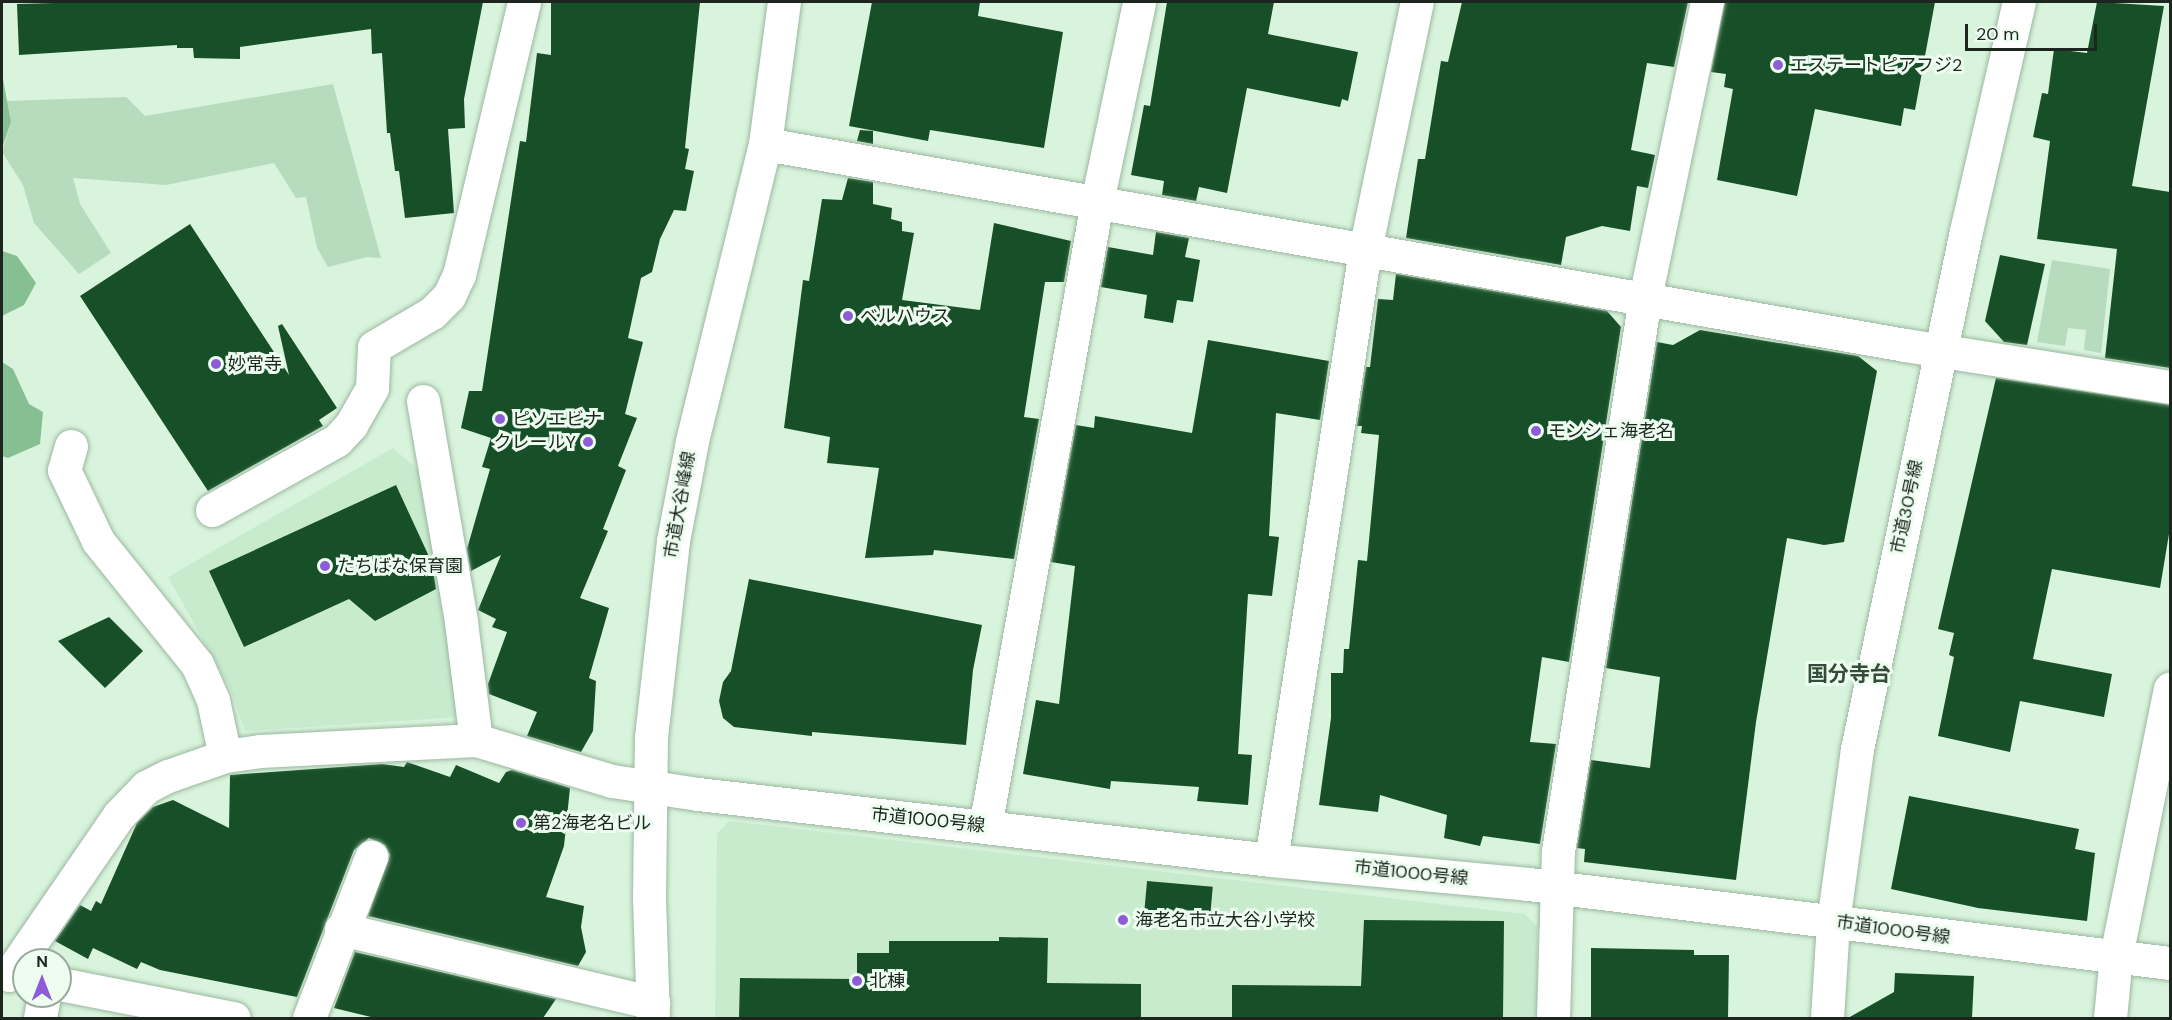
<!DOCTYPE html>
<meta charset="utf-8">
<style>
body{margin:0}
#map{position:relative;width:2172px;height:1020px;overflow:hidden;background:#d8f4dc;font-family:"DM Sans","Noto Sans JP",sans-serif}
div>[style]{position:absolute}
.built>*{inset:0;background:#c8ebce}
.green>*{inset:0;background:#b7dcbd}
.forest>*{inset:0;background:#86bf91}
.building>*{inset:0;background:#175028;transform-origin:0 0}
.roads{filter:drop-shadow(0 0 2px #9cb7a0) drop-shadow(0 0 2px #9cb7a0)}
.minor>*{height:33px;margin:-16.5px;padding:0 16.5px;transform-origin:16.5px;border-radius:16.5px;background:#fff}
.dots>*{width:16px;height:16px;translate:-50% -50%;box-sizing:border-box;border:3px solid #edfef0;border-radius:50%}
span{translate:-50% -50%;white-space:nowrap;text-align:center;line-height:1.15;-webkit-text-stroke:6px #edfef0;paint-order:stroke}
.poi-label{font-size:18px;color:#1c261e}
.left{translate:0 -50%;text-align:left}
.right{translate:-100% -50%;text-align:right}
.street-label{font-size:18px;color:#1c261e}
.quarter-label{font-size:21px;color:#344c39;font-weight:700}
.frame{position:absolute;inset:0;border:3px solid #1c261e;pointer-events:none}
.north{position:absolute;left:12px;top:948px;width:60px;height:60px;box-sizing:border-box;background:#edfef0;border:2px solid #99a89c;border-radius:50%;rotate:0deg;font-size:16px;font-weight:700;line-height:24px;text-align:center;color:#1c261e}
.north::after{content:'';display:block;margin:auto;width:21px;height:27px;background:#8e5cd6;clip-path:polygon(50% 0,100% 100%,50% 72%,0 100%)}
.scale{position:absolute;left:1965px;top:24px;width:132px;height:27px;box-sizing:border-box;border:3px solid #1c261e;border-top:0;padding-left:8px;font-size:18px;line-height:21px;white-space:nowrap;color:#1c261e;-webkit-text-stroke:4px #edfef0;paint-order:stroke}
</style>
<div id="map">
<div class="built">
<i style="clip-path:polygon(393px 448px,422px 473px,461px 717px,245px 731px,230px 688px,168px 577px)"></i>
<i style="clip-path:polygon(729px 821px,1525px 914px,1537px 927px,1537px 1018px,715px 1018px,717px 834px)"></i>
</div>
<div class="green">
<i style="clip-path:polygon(333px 84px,381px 258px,367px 257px,328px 267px,317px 248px,306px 197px,296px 198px,274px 163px,166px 185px,73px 178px,80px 204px,111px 253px,79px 274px,34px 223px,23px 185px,2px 152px,11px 122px,7px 101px,126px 97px,145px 116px)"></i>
<i style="clip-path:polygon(2052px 260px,2110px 269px,2101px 353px,2084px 350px,2086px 330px,2068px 328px,2065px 346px,2037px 342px)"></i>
</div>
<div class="forest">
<i style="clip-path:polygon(2px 74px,11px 122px,2px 148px)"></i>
<i style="clip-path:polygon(2px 251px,17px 256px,36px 283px,24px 305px,2px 316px)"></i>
<i style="clip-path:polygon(2px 362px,13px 369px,29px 404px,43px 412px,40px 444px,8px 458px,2px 456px)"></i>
</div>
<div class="building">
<i style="clip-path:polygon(91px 2px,483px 2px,464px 99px,465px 128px,448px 129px,454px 213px,405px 218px,399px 171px,395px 171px,390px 133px,387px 133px,382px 53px,372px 54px,371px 29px,240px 47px,240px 59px,194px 58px,193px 48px,177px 48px,177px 45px,19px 55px,17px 4px)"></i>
<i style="clip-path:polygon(551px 2px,700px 2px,685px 148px,689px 149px,685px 169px,694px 171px,686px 211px,674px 210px,660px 239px,652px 272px,641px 278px,628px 338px,643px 342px,625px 414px,637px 418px,618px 466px,626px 470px,603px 529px,608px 531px,580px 598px,609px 608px,589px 678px,596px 681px,593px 731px,581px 752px,527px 736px,537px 712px,489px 694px,488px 684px,507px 632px,492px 627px,496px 619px,478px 610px,501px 555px,471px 571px,467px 549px,490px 469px,482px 467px,491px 438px,461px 428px,469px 391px,482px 391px,520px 141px,526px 142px,537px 53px,551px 55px)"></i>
<i style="clip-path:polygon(872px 2px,980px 2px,978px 16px,1063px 32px,1044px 148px,930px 130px,928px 141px,849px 126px)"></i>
<i style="clip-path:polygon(1167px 2px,1274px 2px,1268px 34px,1358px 52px,1348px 101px,1342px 99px,1340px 107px,1247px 88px,1227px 193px,1199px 187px,1196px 201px,1162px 195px,1164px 181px,1131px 175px,1144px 105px,1150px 106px)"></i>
<i style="clip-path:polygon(1462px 2px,1688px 2px,1674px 67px,1647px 63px,1631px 150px,1655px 155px,1648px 188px,1637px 186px,1630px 231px,1602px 226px,1566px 237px,1561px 265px,1406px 238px,1418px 159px,1425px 159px,1441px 61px,1448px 62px)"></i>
<i style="clip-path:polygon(1725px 2px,1935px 2px,1915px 110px,1904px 108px,1901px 126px,1815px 109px,1797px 196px,1717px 180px,1733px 89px,1724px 87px,1726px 74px,1711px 72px)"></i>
<i style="clip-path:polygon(2097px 2px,2164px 6px,2132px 186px,2170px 192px,2170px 368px,2105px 358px,2117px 249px,2037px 239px,2050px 141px,2033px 137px,2042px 93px,2048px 94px,2054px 49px,2087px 53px)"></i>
<i style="clip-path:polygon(860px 130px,873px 131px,873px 144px,857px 141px)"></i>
<i style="clip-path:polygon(848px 178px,873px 182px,873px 204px,892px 208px,891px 219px,902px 222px,902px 231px,914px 233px,902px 300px,980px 310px,994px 223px,1071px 241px,1064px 282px,1045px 282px,1024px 417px,1039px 419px,1014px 559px,934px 550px,933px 555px,865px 558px,879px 468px,827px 463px,830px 437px,784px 428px,803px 280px,809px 281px,822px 199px,842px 200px)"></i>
<i style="clip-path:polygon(190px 224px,289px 375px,278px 326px,282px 324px,337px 408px,319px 420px,323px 426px,208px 491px,80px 296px)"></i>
<i style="clip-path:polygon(1156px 232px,1189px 238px,1185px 257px,1200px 260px,1193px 302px,1177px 300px,1173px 323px,1144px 318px,1147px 295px,1101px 287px,1108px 247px,1153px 255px)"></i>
<i style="clip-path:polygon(2000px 255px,2045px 264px,2027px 345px,2004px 342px,1985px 321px)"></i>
<i style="clip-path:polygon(1396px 274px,1607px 311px,1621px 327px,1569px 662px,1542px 657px,1530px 742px,1556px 744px,1540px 844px,1483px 836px,1480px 846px,1444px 838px,1447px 815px,1380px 795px,1378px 812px,1319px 805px,1331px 718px,1331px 673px,1343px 673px,1344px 649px,1349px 649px,1358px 560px,1367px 561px,1379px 435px,1361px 433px,1362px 426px,1357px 426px,1366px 367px,1370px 367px,1378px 299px,1393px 300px)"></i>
<i style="clip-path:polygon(1700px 330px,1858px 356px,1877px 371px,1844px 542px,1824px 545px,1787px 538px,1756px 722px,1736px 880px,1584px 862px,1585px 849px,1577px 848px,1591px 760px,1650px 768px,1660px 677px,1606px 668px,1657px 342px,1673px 345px)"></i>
<i style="clip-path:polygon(1208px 340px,1329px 361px,1320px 420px,1276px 413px,1269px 536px,1279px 537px,1272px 596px,1248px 594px,1238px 754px,1252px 755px,1248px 805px,1197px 801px,1199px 787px,1111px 781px,1110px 789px,1023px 774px,1036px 700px,1059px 704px,1075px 566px,1051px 562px,1076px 425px,1094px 428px,1095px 416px,1192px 433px)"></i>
<i style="clip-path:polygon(1996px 378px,2170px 405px,2170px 528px,2160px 588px,2052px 569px,2033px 659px,2112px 674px,2104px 717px,2020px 701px,2010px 752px,1938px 736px,1954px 657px,1949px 655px,1954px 633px,1938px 629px)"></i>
<i style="clip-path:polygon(396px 485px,432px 563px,436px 589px,375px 621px,349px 599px,244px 647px,209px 571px)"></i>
<i style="clip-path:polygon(749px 579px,982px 625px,973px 670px,966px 745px,812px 732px,812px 736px,734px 727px,723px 718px,719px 701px,723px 682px,731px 671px)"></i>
<i style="clip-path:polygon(109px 617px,143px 651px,105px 688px,58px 641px)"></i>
<i style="clip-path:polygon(407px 762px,450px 777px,456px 765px,499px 783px,506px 772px,512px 770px,570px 788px,564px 846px,546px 897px,584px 906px,581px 927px,586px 952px,578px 966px,368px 916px,390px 855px,385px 845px,369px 838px,354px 850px,297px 997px,160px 970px,141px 962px,137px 969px,93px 948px,88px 959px,55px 941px,80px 905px,91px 911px,96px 901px,101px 904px,137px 823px,153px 807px,173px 800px,229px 828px,230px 775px,382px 764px,404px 767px)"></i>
<i style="clip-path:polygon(1909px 796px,2079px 829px,2075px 849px,2095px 853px,2087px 921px,1978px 908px,1891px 889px)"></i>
<i style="left:1147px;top:881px;width:66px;height:38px;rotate:5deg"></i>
<i style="clip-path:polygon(1364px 920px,1504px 921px,1503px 1018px,1232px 1018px,1232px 985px,1361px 986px)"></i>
<i style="clip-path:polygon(999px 937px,1048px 938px,1047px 983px,1141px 984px,1141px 1018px,739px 1018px,740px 978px,857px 979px,857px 953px,889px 953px,889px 941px,999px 941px)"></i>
<i style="clip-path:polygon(1591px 948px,1694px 950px,1694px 955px,1729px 955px,1728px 1018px,1591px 1018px)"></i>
<i style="clip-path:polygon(355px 952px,556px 999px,543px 1018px,375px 1018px,334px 1008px)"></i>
<i style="clip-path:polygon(1895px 973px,1974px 976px,1972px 1018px,1848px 1018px,1894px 992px)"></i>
</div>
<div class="roads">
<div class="minor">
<i style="left:765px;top:144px;width:1158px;rotate:10deg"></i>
<i style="left:1905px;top:345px;width:268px;rotate:9deg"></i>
<i style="left:423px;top:401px;width:224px;rotate:80.2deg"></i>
<i style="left:461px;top:622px;width:119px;rotate:82.8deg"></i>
<i style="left:71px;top:446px;width:25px;rotate:106deg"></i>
<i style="left:64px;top:470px;width:79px;rotate:64.4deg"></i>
<i style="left:98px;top:541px;width:158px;rotate:51.2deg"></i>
<i style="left:197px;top:664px;width:39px;rotate:66deg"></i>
<i style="left:213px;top:700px;width:57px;rotate:77.9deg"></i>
<i style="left:212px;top:510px;width:143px;rotate:-29.2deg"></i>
<i style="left:337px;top:440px;width:21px;rotate:-47deg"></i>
<i style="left:351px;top:425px;width:43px;rotate:-60.4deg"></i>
<i style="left:372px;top:388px;width:41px;rotate:-87.2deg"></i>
<i style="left:374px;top:347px;width:67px;rotate:-30.4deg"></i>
<i style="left:432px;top:313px;width:24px;rotate:-45deg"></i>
<i style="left:449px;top:296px;width:23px;rotate:-65deg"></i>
<i style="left:459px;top:275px;width:281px;rotate:-76.6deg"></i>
<i style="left:985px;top:827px;width:635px;rotate:-79.84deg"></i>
<i style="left:1097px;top:202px;width:204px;rotate:-78.1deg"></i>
<i style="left:1271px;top:860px;width:617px;rotate:-81.24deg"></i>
<i style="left:1365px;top:250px;width:253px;rotate:-78.2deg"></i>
<i style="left:341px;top:929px;width:321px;rotate:13.3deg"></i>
<i style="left:9px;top:975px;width:194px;rotate:-55.5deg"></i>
<i style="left:119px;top:815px;width:39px;rotate:-46deg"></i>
<i style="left:146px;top:787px;width:25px;rotate:-27deg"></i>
<i style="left:168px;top:776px;width:60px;rotate:-19.3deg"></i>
<i style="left:225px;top:756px;width:35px;rotate:-8deg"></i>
<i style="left:260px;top:751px;width:216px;rotate:-2.9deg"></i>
<i style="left:476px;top:740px;width:142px;rotate:16.8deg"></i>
<i style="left:612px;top:781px;width:87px;rotate:8.6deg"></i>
<i style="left:698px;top:794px;width:577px;rotate:6.57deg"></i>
<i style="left:1271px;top:860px;width:258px;rotate:5.3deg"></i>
<i style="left:1528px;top:884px;width:647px;rotate:7.02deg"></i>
<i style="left:60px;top:984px;width:177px;rotate:11.1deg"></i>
<i style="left:40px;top:1018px;width:22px;rotate:-80deg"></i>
<i style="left:309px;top:1018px;width:173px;rotate:-68.9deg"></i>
<i style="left:653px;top:1018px;width:120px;rotate:-91.9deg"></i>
<i style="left:649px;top:898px;width:161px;rotate:-89.3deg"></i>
<i style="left:651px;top:737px;width:197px;rotate:-83.6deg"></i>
<i style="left:673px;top:541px;width:102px;rotate:-79.2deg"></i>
<i style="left:692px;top:441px;width:306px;rotate:-76.2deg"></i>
<i style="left:765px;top:144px;width:143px;rotate:-82.4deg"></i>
<i style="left:1553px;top:1018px;width:167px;rotate:-88.3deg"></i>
<i style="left:1558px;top:851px;width:560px;rotate:-81.06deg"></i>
<i style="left:1645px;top:298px;width:302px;rotate:-78.2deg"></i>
<i style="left:1827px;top:1018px;width:96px;rotate:-86.4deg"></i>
<i style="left:1833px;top:922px;width:175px;rotate:-82.1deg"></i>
<i style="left:1857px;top:749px;width:529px;rotate:-78.12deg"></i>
<i style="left:1966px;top:231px;width:235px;rotate:-77deg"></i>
<i style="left:2110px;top:1018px;width:62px;rotate:-84.5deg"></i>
<i style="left:2116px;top:956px;width:273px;rotate:-78.6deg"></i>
</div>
</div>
<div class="dots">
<i style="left:1778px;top:65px;background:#8e5cd6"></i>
<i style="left:848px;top:316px;background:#8e5cd6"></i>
<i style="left:216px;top:364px;background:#8e5cd6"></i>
<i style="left:500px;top:419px;background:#8e5cd6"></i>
<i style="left:1536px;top:431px;background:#8e5cd6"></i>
<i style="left:588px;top:442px;background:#8e5cd6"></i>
<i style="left:325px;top:566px;background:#8e5cd6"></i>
<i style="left:521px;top:823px;background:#8e5cd6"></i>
<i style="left:1123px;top:920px;background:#8e5cd6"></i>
<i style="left:857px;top:981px;background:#8e5cd6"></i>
</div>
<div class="poi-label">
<span class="left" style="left:1790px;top:65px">エステートピアフジ2</span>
<span class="left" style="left:860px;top:316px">ベルハウス</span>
<span class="left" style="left:228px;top:364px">妙常寺</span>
<span class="left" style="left:512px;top:419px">ピソエビナ</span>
<span class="left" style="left:1548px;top:431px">モンシェ海老名</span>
<span class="right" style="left:576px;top:442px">クレールY</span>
<span class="left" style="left:337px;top:566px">たちばな保育園</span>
<span class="left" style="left:533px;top:823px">第2海老名ビル</span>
<span class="left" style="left:1135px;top:920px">海老名市立大谷小学校</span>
<span class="left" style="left:869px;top:981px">北棟</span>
</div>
<div class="street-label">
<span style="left:680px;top:505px;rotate:-80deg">市道大谷峰線</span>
<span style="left:1907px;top:507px;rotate:-78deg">市道30号線</span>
<span style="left:928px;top:820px;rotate:6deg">市道1000号線</span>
<span style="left:1411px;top:873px;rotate:6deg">市道1000号線</span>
<span style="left:1893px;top:930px;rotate:8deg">市道1000号線</span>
</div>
<div class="quarter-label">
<span style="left:1849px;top:674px">国分寺台</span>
</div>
<div class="frame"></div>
<div class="north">N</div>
<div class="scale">20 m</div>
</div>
